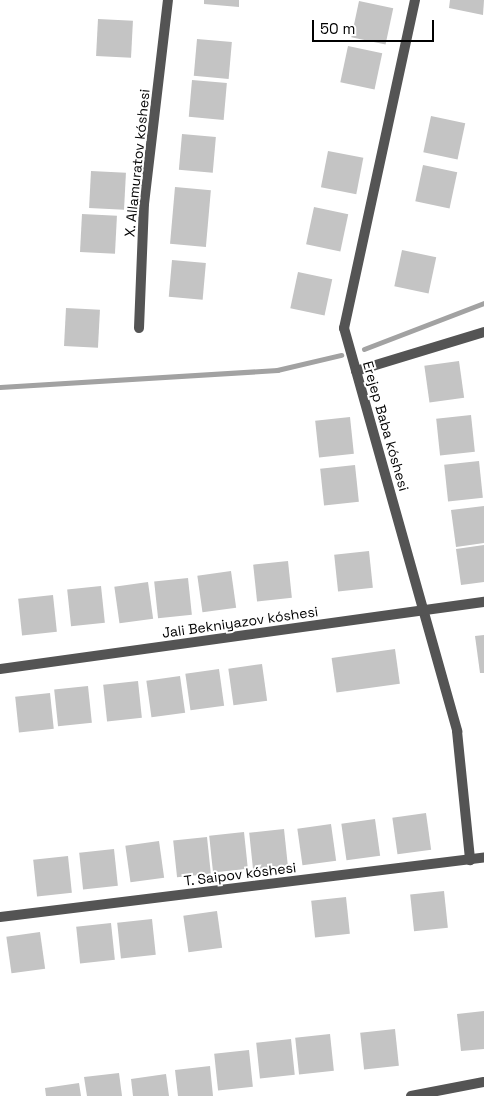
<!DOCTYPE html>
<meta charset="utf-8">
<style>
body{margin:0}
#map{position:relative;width:484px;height:1096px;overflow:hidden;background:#fff;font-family:"Space Grotesk",sans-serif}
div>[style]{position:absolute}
.stream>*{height:5px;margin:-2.5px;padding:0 2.5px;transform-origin:2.5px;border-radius:2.5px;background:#a2a2a2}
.building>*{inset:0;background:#c4c4c4;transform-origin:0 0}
.street>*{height:10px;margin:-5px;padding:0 5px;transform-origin:5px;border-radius:5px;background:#545454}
span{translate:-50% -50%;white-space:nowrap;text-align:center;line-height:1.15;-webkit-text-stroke:4px #fff;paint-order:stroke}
.street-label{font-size:14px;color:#000}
.scale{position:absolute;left:312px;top:20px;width:122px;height:22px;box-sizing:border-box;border:2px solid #000;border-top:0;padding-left:6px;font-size:15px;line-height:18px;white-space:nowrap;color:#000;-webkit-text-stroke:4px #fff;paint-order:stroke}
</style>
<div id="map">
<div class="stream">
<i style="left:364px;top:349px;width:129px;rotate:-21deg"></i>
<i style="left:0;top:387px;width:278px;rotate:-3.5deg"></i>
<i style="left:277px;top:370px;width:66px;rotate:-13.2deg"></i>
</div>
<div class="building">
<i style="clip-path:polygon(204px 0,239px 0,239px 7px,204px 4px)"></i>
<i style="clip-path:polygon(450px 0,484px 0,483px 15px,449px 8px)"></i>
<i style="left:359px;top:1px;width:35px;height:37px;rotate:12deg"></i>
<i style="left:98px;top:19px;width:35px;height:37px;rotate:3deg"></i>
<i style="left:197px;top:39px;width:35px;height:37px;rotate:5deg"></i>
<i style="left:348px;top:46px;width:35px;height:37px;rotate:12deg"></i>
<i style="left:192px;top:80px;width:35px;height:37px;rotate:5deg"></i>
<i style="left:431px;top:116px;width:35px;height:37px;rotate:12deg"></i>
<i style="left:182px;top:134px;width:34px;height:36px;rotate:5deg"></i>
<i style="left:328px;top:151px;width:36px;height:37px;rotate:11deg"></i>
<i style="left:423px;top:165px;width:35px;height:37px;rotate:12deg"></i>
<i style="left:91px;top:171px;width:35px;height:37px;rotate:3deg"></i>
<i style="left:175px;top:187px;width:36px;height:57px;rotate:5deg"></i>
<i style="left:314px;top:207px;width:35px;height:38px;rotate:12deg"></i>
<i style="left:82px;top:214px;width:35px;height:38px;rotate:3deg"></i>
<i style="left:402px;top:250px;width:35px;height:37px;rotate:12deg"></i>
<i style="left:172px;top:260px;width:34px;height:37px;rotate:5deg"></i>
<i style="left:298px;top:272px;width:35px;height:37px;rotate:12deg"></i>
<i style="left:66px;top:308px;width:34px;height:38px;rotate:3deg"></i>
<i style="left:459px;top:361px;width:37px;height:35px;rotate:82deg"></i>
<i style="left:471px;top:415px;width:37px;height:35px;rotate:84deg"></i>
<i style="left:350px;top:417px;width:37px;height:35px;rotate:84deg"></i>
<i style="left:479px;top:461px;width:37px;height:35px;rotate:84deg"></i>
<i style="left:355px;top:465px;width:37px;height:35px;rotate:84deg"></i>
<i style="clip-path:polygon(484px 506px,484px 543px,456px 547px,451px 510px)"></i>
<i style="clip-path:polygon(484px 545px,484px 582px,461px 585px,456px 549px)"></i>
<i style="left:369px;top:551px;width:37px;height:35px;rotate:84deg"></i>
<i style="left:288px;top:561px;width:37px;height:35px;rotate:84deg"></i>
<i style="left:231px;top:571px;width:37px;height:34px;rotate:82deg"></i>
<i style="left:188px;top:578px;width:37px;height:34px;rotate:84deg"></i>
<i style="left:148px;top:582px;width:37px;height:34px;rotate:82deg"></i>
<i style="left:101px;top:586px;width:37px;height:34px;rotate:84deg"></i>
<i style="left:53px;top:595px;width:37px;height:35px;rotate:84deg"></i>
<i style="clip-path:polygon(484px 635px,484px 673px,480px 673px,475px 636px)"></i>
<i style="left:395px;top:649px;width:35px;height:64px;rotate:82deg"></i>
<i style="left:262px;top:664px;width:37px;height:34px;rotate:82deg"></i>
<i style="left:219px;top:669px;width:37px;height:34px;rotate:82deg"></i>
<i style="left:180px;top:676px;width:37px;height:34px;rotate:82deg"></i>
<i style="left:138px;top:681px;width:37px;height:35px;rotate:84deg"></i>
<i style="left:88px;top:686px;width:37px;height:34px;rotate:84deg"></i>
<i style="left:50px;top:693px;width:36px;height:35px;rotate:84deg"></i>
<i style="left:426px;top:813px;width:37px;height:34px;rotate:82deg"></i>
<i style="left:375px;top:819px;width:37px;height:34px;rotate:82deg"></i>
<i style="left:331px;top:824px;width:37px;height:34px;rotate:82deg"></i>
<i style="left:284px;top:829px;width:37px;height:35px;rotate:84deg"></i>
<i style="left:244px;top:832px;width:37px;height:35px;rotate:84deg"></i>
<i style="left:207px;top:837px;width:37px;height:34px;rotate:84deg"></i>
<i style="left:159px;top:841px;width:37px;height:34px;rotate:82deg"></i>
<i style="left:114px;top:849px;width:37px;height:35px;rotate:84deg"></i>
<i style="left:68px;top:856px;width:37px;height:35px;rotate:84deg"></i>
<i style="left:444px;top:891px;width:37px;height:34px;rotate:84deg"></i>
<i style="left:346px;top:897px;width:37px;height:35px;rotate:84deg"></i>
<i style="left:217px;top:911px;width:37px;height:34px;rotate:82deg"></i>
<i style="left:152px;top:919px;width:36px;height:35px;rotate:84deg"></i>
<i style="left:111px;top:923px;width:37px;height:35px;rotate:84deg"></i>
<i style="left:40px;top:932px;width:37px;height:34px;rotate:82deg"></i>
<i style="clip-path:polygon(484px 1011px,484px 1049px,461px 1051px,457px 1014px)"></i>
<i style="left:395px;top:1029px;width:37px;height:35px;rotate:84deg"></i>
<i style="left:330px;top:1034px;width:37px;height:35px;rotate:84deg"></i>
<i style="left:291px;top:1039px;width:36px;height:35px;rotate:84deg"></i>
<i style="left:249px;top:1050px;width:37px;height:35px;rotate:84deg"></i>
<i style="clip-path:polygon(210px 1066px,213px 1096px,178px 1096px,175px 1070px)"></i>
<i style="clip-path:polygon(119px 1073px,122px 1096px,87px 1096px,84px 1077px)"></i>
<i style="clip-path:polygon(166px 1074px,169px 1096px,133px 1096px,131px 1079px)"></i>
<i style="clip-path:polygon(79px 1083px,81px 1096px,46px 1096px,45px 1088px)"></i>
</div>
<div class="street">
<i style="left:415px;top:0;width:336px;rotate:102.2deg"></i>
<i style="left:344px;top:328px;width:419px;rotate:74.3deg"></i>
<i style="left:457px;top:731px;width:130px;rotate:84.2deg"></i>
<i style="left:139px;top:328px;width:124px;rotate:-87.7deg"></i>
<i style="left:144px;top:204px;width:205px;rotate:-83.3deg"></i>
<i style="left:356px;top:371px;width:134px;rotate:-16.9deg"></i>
<i style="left:0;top:669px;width:489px;rotate:-7.9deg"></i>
<i style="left:0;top:917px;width:488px;rotate:-7deg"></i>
<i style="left:411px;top:1096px;width:74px;rotate:-10.9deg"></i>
</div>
<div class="street-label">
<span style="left:137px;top:163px;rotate:-84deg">X. Allamuratov kóshesi</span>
<span style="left:386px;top:426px;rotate:74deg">Erejep Baba kóshesi</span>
<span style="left:240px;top:622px;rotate:-8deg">Jali Bekniyazov kóshesi</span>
<span style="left:240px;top:874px;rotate:-7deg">T. Saipov kóshesi</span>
</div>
<div class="scale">50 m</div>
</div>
